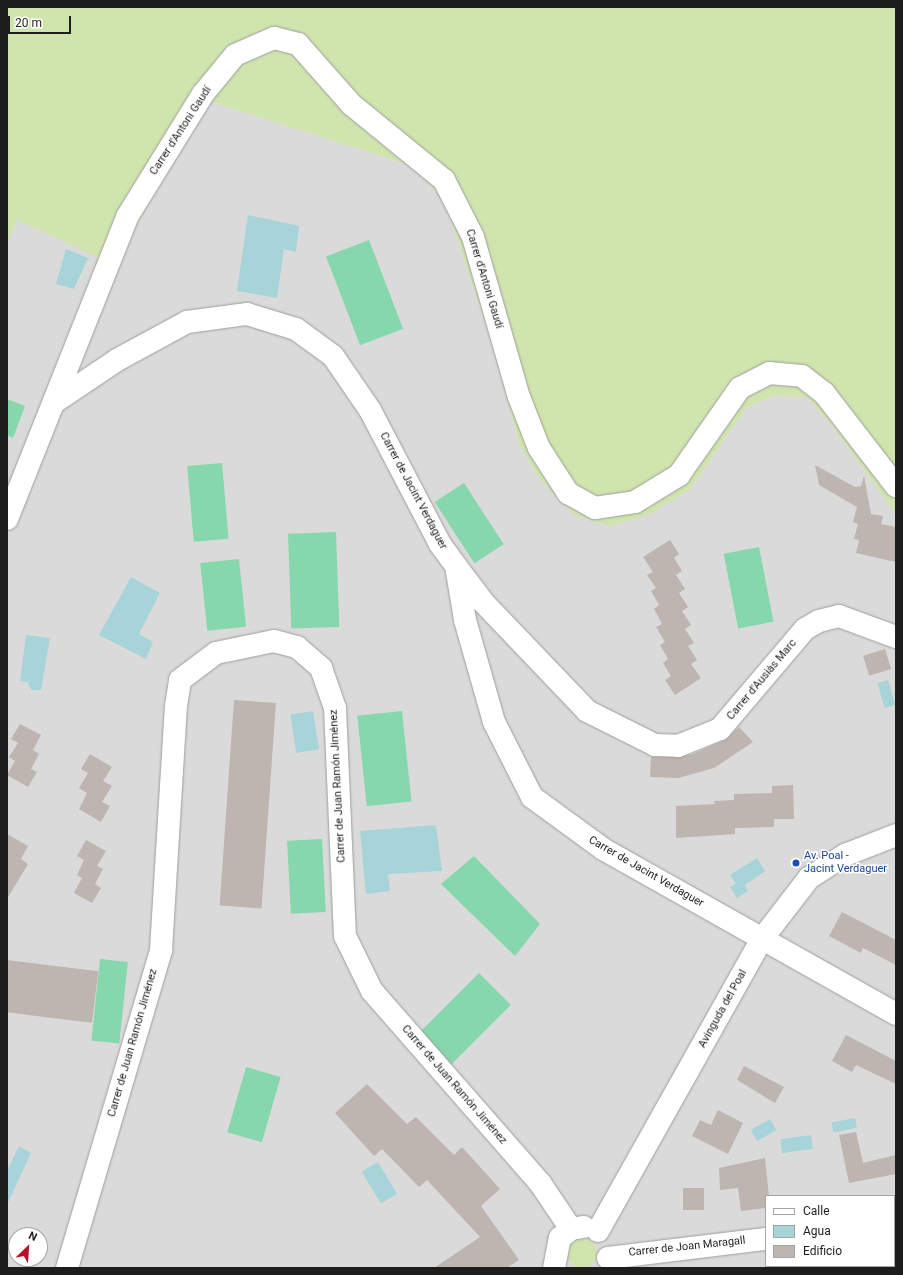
<!DOCTYPE html>
<meta charset="utf-8">
<style>
body{margin:0}
#map{position:relative;width:903px;height:1275px;overflow:hidden;background:#ede9e4;font-family:Roboto,sans-serif}
div>[style]{position:absolute}
.residential>*{inset:0;background:#dbdada}
.grass>*{inset:0;background:#d0e4ad}
.round{border-radius:50%}
.pitch>*{inset:0;background:#87d7ac;transform-origin:0 0}
.water>*{inset:0;background:#a7d4d8;transform-origin:0 0}
.building>*{inset:0;background:#beb4b0;transform-origin:0 0}
.roads{filter:drop-shadow(0 0 1px #9e9e9e) drop-shadow(0 0 1px #9e9e9e)}
.minor>*{height:22px;margin:-11px;padding:0 11px;transform-origin:11px;border-radius:11px;background:#fff}
.dots>*{width:11px;height:11px;translate:-50% -50%;box-sizing:border-box;border:2px solid #fff;border-radius:50%}
span{translate:-50% -50%;white-space:nowrap;text-align:center;line-height:1.15;-webkit-text-stroke:3px #fff;paint-order:stroke}
.street-label{font-size:11px;color:#1d1d1d}
.transit-label{font-size:11px;color:#164399}
.left{translate:0 -50%;text-align:left}
.frame{position:absolute;inset:0;border:8px solid #1d1d1d;pointer-events:none}
.legend{position:absolute;left:765px;top:1195px;width:130px;height:72px;box-sizing:border-box;background:#fff;border:1px solid #a5a5a5;margin:0;padding:5px 7px;list-style:none;font-size:12px;color:#1d1d1d}
.legend li{display:flex;align-items:center;gap:8px;height:20px}
.legend b{width:20px;border:1px solid #a5a5a5}
.north{position:absolute;left:8px;top:1227px;width:40px;height:40px;box-sizing:border-box;background:#fff;border:1px solid #a5a5a5;border-radius:50%;rotate:25deg;font-size:11px;font-weight:700;line-height:16px;text-align:center;color:#1d1d1d}
.north::after{content:'';display:block;margin:auto;width:14px;height:18px;background:#bc0e28;clip-path:polygon(50% 0,100% 100%,50% 72%,0 100%)}
.scale{position:absolute;left:8px;top:16px;width:63px;height:18px;box-sizing:border-box;border:2px solid #1d1d1d;border-top:0;padding-left:5px;font-size:12px;line-height:14px;white-space:nowrap;color:#1d1d1d;-webkit-text-stroke:3px #fff;paint-order:stroke}
</style>
<div id="map">
<div class="residential">
<i style="clip-path:polygon(evenodd,206px 100px,409px 165px,444px 199px,491px 340px,519px 444px,691px 488px,746px 408px,775px 395px,808px 398px,833px 427px,896px 514px,896px 1268px,7px 1268px,7px 245px,17px 220px,206px 100px,766px 1196px,894px 1196px,894px 1266px,766px 1266px,766px 1196px,206px 100px,16px 1235px,40px 1235px,40px 1259px,16px 1259px,16px 1235px)"></i>
</div>
<div class="grass">
<i style="clip-path:polygon(7px 7px,896px 7px,896px 514px,833px 427px,808px 398px,775px 395px,746px 408px,691px 488px,648px 515px,610px 526px,574px 515px,541px 481px,519px 444px,491px 340px,444px 199px,409px 165px,206px 100px,115px 265px,17px 220px,7px 245px)"></i>
<i class="round" style="left:567px;top:1238px;width:30px;height:30px"></i>
</div>
<div class="pitch">
<i style="left:369px;top:240px;width:95px;height:46px;rotate:69deg"></i>
<i style="clip-path:polygon(7px 399px,25px 406px,13px 438px,7px 435px)"></i>
<i style="left:222px;top:463px;width:76px;height:35px;rotate:85deg"></i>
<i style="left:464px;top:483px;width:73px;height:35px;rotate:57deg"></i>
<i style="left:336px;top:532px;width:95px;height:48px;rotate:88deg"></i>
<i style="left:759px;top:547px;width:76px;height:36px;rotate:79deg"></i>
<i style="left:239px;top:559px;width:68px;height:39px;rotate:84deg"></i>
<i style="left:402px;top:711px;width:91px;height:45px;rotate:84deg"></i>
<i style="left:322px;top:839px;width:73px;height:35px;rotate:87deg"></i>
<i style="clip-path:polygon(474px 856px,540px 924px,515px 956px,441px 884px)"></i>
<i style="left:100px;top:959px;width:28px;height:82px;rotate:6deg"></i>
<i style="left:479px;top:973px;width:45px;height:84px;rotate:45deg"></i>
<i style="left:246px;top:1067px;width:36px;height:68px;rotate:16deg"></i>
</div>
<div class="water">
<i style="clip-path:polygon(248px 215px,299px 226px,296px 252px,284px 249px,277px 298px,237px 291px)"></i>
<i style="clip-path:polygon(66px 249px,88px 258px,74px 289px,56px 284px)"></i>
<i style="clip-path:polygon(131px 577px,160px 593px,139px 634px,153px 642px,146px 659px,99px 635px)"></i>
<i style="clip-path:polygon(26px 635px,50px 638px,41px 690px,31px 690px,28px 682px,20px 681px)"></i>
<i style="left:888px;top:680px;width:26px;height:11px;rotate:74deg"></i>
<i style="left:313px;top:711px;width:39px;height:23px;rotate:81deg"></i>
<i style="clip-path:polygon(436px 825px,442px 871px,388px 874px,390px 891px,366px 894px,360px 831px)"></i>
<i style="clip-path:polygon(757px 858px,765px 871px,745px 885px,748px 891px,737px 898px,730px 887px,736px 884px,730px 875px)"></i>
<i style="left:855px;top:1118px;width:10px;height:24px;rotate:79deg"></i>
<i style="left:770px;top:1119px;width:13px;height:22px;rotate:61deg"></i>
<i style="left:811px;top:1135px;width:14px;height:31px;rotate:82deg"></i>
<i style="clip-path:polygon(19px 1146px,31px 1153px,7px 1205px,7px 1171px)"></i>
<i style="left:378px;top:1162px;width:37px;height:19px;rotate:59deg"></i>
</div>
<div class="building">
<i style="clip-path:polygon(815px 465px,855px 487px,861px 486px,864px 476px,871px 514px,883px 516px,881px 524px,896px 527px,896px 562px,856px 553px,859px 540px,854px 539px,858px 524px,853px 522px,857px 507px,819px 485px)"></i>
<i style="clip-path:polygon(670px 540px,679px 554px,674px 558px,682px 571px,676px 575px,685px 589px,679px 593px,688px 607px,682px 611px,691px 625px,685px 629px,694px 643px,688px 646px,697px 660px,691px 664px,701px 678px,675px 695px,665px 680px,671px 676px,663px 663px,668px 659px,660px 645px,665px 642px,656px 627px,662px 624px,654px 609px,659px 605px,651px 591px,656px 588px,647px 575px,653px 572px,643px 557px)"></i>
<i style="left:885px;top:649px;width:21px;height:23px;rotate:73deg"></i>
<i style="left:234px;top:700px;width:42px;height:206px;rotate:4deg"></i>
<i style="clip-path:polygon(20px 724px,41px 735px,33px 750px,39px 754px,31px 769px,37px 772px,28px 787px,7px 775px,15px 761px,9px 757px,18px 743px,11px 739px)"></i>
<i style="clip-path:polygon(739px 727px,753px 742px,714px 768px,678px 778px,650px 777px,651px 757px,691px 755px,725px 740px)"></i>
<i style="clip-path:polygon(90px 754px,112px 767px,103px 781px,112px 786px,102px 802px,110px 806px,101px 822px,79px 809px,87px 793px,79px 788px,88px 773px,81px 769px)"></i>
<i style="clip-path:polygon(793px 785px,794px 819px,774px 819px,774px 827px,735px 828px,735px 834px,676px 838px,676px 806px,715px 804px,714px 801px,734px 800px,734px 794px,772px 793px,772px 786px)"></i>
<i style="clip-path:polygon(7px 834px,28px 846px,21px 859px,28px 864px,7px 899px)"></i>
<i style="clip-path:polygon(86px 840px,106px 851px,97px 866px,103px 869px,95px 884px,101px 888px,92px 903px,74px 893px,82px 878px,77px 875px,84px 860px,77px 856px)"></i>
<i style="clip-path:polygon(842px 912px,896px 940px,896px 965px,863px 948px,861px 953px,829px 936px)"></i>
<i style="left:7px;top:960px;width:92px;height:52px;rotate:7deg"></i>
<i style="clip-path:polygon(846px 1035px,896px 1061px,896px 1084px,856px 1065px,852px 1072px,832px 1061px)"></i>
<i style="clip-path:polygon(744px 1066px,784px 1087px,775px 1103px,737px 1080px)"></i>
<i style="clip-path:polygon(367px 1084px,407px 1124px,416px 1117px,454px 1155px,462px 1147px,500px 1189px,481px 1206px,519px 1260px,507px 1268px,434px 1268px,480px 1237px,427px 1180px,419px 1187px,382px 1149px,374px 1156px,335px 1113px)"></i>
<i style="clip-path:polygon(718px 1110px,743px 1123px,728px 1154px,692px 1136px,700px 1120px,711px 1125px)"></i>
<i style="clip-path:polygon(856px 1132px,863px 1163px,896px 1155px,896px 1174px,849px 1183px,839px 1135px)"></i>
<i style="clip-path:polygon(765px 1158px,769px 1196px,766px 1196px,766px 1208px,741px 1211px,738px 1188px,720px 1190px,719px 1168px)"></i>
<i style="left:683px;top:1188px;width:21px;height:22px"></i>
</div>
<div class="roads">
<div class="minor">
<i style="left:56px;top:401px;width:73px;rotate:-33.9deg"></i>
<i style="left:117px;top:360px;width:80px;rotate:-28.5deg"></i>
<i style="left:187px;top:322px;width:61px;rotate:-7.6deg"></i>
<i style="left:247px;top:314px;width:51px;rotate:17deg"></i>
<i style="left:296px;top:329px;width:46px;rotate:36.1deg"></i>
<i style="left:333px;top:356px;width:65px;rotate:55.6deg"></i>
<i style="left:370px;top:410px;width:151px;rotate:62.4deg"></i>
<i style="left:440px;top:544px;width:27px;rotate:54deg"></i>
<i style="left:456px;top:566px;width:55px;rotate:80.5deg"></i>
<i style="left:465px;top:620px;width:106px;rotate:74.1deg"></i>
<i style="left:494px;top:722px;width:84px;rotate:63.1deg"></i>
<i style="left:532px;top:797px;width:88px;rotate:36.2deg"></i>
<i style="left:603px;top:849px;width:336px;rotate:29.4deg"></i>
<i style="left:7px;top:519px;width:325px;rotate:-68.3deg"></i>
<i style="left:127px;top:217px;width:145px;rotate:-58.3deg"></i>
<i style="left:203px;top:94px;width:50px;rotate:-50.6deg"></i>
<i style="left:235px;top:55px;width:43px;rotate:-23.6deg"></i>
<i style="left:274px;top:38px;width:25px;rotate:14deg"></i>
<i style="left:298px;top:44px;width:81px;rotate:48.5deg"></i>
<i style="left:352px;top:105px;width:119px;rotate:39.2deg"></i>
<i style="left:444px;top:180px;width:64px;rotate:63deg"></i>
<i style="left:473px;top:237px;width:166px;rotate:74deg"></i>
<i style="left:519px;top:397px;width:55px;rotate:68.6deg"></i>
<i style="left:539px;top:448px;width:54px;rotate:57.2deg"></i>
<i style="left:568px;top:493px;width:31px;rotate:29deg"></i>
<i style="left:595px;top:508px;width:40px;rotate:-8.5deg"></i>
<i style="left:635px;top:502px;width:52px;rotate:-31.5deg"></i>
<i style="left:679px;top:475px;width:106px;rotate:-55deg"></i>
<i style="left:740px;top:388px;width:33px;rotate:-27deg"></i>
<i style="left:769px;top:373px;width:33px;rotate:5deg"></i>
<i style="left:802px;top:376px;width:28px;rotate:38deg"></i>
<i style="left:824px;top:393px;width:118px;rotate:52.3deg"></i>
<i style="left:459px;top:570px;width:39px;rotate:53deg"></i>
<i style="left:482px;top:601px;width:152px;rotate:46.3deg"></i>
<i style="left:587px;top:711px;width:76px;rotate:26.6deg"></i>
<i style="left:655px;top:745px;width:23px;rotate:2deg"></i>
<i style="left:678px;top:746px;width:45px;rotate:-22deg"></i>
<i style="left:720px;top:729px;width:131px;rotate:-49.6deg"></i>
<i style="left:805px;top:629px;width:16px;rotate:-30deg"></i>
<i style="left:819px;top:621px;width:21px;rotate:-14deg"></i>
<i style="left:839px;top:616px;width:61px;rotate:20.2deg"></i>
<i style="left:894px;top:1215px;width:2px"></i>
<i style="left:598px;top:1231px;width:335px;rotate:-60.7deg"></i>
<i style="left:762px;top:939px;width:77px;rotate:-52.4deg"></i>
<i style="left:809px;top:878px;width:43px;rotate:-32.6deg"></i>
<i style="left:845px;top:855px;width:55px;rotate:-21.4deg"></i>
<i style="left:608px;top:1258px;width:159px;rotate:-6.9deg"></i>
<i style="left:67px;top:1268px;width:332px;rotate:-73.5deg"></i>
<i style="left:161px;top:950px;width:244px;rotate:-86.5deg"></i>
<i style="left:176px;top:706px;width:26px;rotate:-81deg"></i>
<i style="left:180px;top:680px;width:45px;rotate:-36.9deg"></i>
<i style="left:216px;top:653px;width:59px;rotate:-11.7deg"></i>
<i style="left:274px;top:641px;width:24px;rotate:15deg"></i>
<i style="left:297px;top:647px;width:32px;rotate:41deg"></i>
<i style="left:321px;top:668px;width:42px;rotate:70.7deg"></i>
<i style="left:335px;top:708px;width:228px;rotate:87.5deg"></i>
<i style="left:345px;top:936px;width:61px;rotate:63.9deg"></i>
<i style="left:372px;top:991px;width:255px;rotate:48.8deg"></i>
<i style="left:540px;top:1183px;width:55px;rotate:56deg"></i>
<i style="left:554px;top:1268px;width:31px;rotate:-79deg"></i>
<i style="left:560px;top:1238px;width:14px;rotate:-39deg"></i>
<i style="left:571px;top:1229px;width:13px;rotate:-9deg"></i>
</div>
</div>
<div class="dots">
<i style="left:796px;top:863px;background:#1a4fb4"></i>
</div>
<div class="street-label">
<span style="left:181px;top:131px;rotate:-57deg">Carrer d'Antoni Gaudí</span>
<span style="left:484px;top:279px;rotate:73deg">Carrer d'Antoni Gaudí</span>
<span style="left:413px;top:491px;rotate:62deg">Carrer de Jacint Verdaguer</span>
<span style="left:762px;top:680px;rotate:-50deg">Carrer d'Ausiàs Marc</span>
<span style="left:338px;top:786px;rotate:-93deg">Carrer de Juan Ramón Jiménez</span>
<span style="left:646px;top:872px;rotate:30deg">Carrer de Jacint Verdaguer</span>
<span style="left:723px;top:1009px;rotate:-61deg">Avinguda del Poal</span>
<span style="left:133px;top:1043px;rotate:-74deg">Carrer de Juan Ramón Jiménez</span>
<span style="left:454px;top:1085px;rotate:49deg">Carrer de Juan Ramón Jiménez</span>
<span style="left:687px;top:1247px;rotate:-6deg">Carrer de Joan Maragall</span>
</div>
<div class="transit-label">
<span class="left" style="left:804px;top:863px">Av. Poal -<br>Jacint Verdaguer</span>
</div>
<div class="frame"></div>
<ul class="legend">
<li><b style="height:5px;background:#fff"></b>Calle</li>
<li><b style="height:11px;background:#a7d4d8"></b>Agua</li>
<li><b style="height:11px;background:#beb4b0"></b>Edificio</li>
</ul>
<div class="north">N</div>
<div class="scale">20 m</div>
</div>
